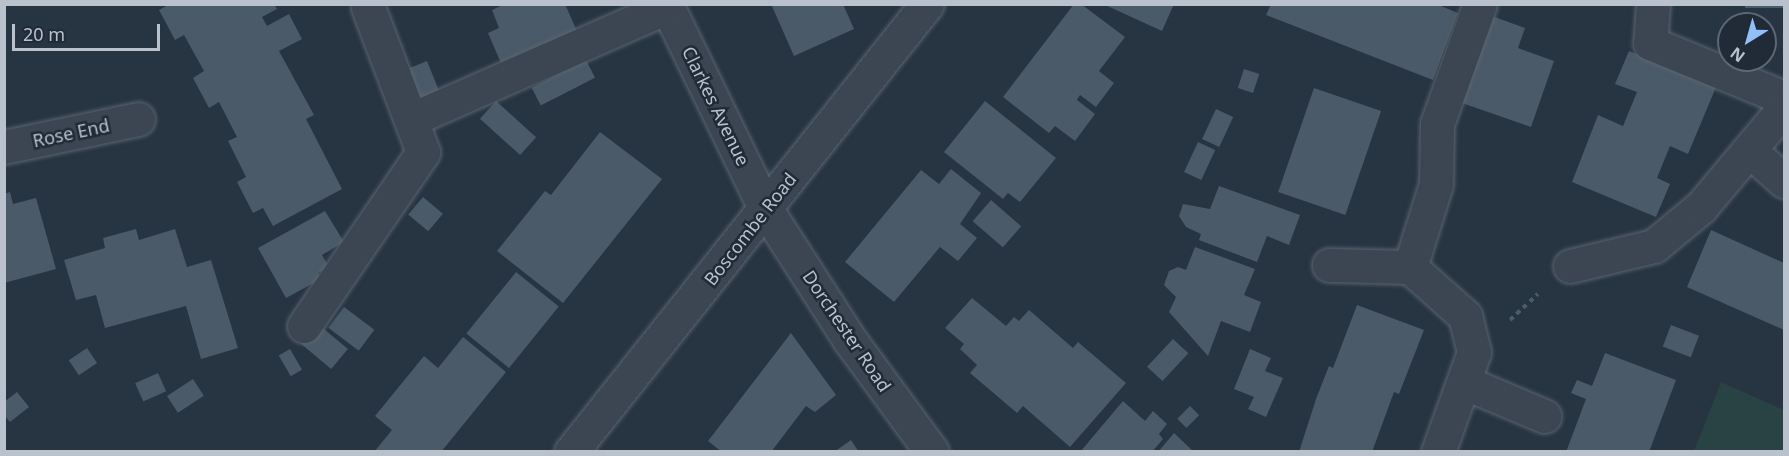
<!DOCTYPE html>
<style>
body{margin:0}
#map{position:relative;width:1789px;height:456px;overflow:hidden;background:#273442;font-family:"Noto Sans",sans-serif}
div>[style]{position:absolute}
.green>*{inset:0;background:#294243}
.building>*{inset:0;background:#4b5a68;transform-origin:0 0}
.path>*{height:4px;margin-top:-2px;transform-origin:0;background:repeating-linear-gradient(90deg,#475f60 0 4.5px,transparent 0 9px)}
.roads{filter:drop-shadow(0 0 2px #59646f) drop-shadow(0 0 2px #59646f)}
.minor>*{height:33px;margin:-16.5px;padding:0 16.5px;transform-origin:16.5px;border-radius:16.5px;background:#3b4652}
span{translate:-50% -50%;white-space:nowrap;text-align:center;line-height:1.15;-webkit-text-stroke:5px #202b37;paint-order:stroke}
.street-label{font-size:18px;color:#b8c1cc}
.frame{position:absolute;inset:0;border:6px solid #b8c1cc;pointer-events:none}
.north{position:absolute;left:1717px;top:12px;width:60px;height:60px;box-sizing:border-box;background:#202b37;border:2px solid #5d6773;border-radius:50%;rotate:217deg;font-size:16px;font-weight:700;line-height:24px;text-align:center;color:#b8c1cc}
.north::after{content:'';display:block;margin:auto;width:21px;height:27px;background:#91c0f8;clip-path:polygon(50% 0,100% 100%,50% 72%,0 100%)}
.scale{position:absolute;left:12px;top:24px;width:148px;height:27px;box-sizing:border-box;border:3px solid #b8c1cc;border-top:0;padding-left:8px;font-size:18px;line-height:21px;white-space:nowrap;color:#b8c1cc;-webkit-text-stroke:4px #202b37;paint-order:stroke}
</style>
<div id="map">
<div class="green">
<i style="clip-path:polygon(1721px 382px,1784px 410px,1784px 451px,1694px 451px)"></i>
</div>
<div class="building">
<i style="clip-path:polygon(170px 4px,274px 4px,277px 9px,262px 17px,267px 26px,289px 14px,302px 39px,279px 51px,314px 115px,306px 119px,342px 189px,273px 226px,263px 208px,253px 213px,237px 182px,246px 177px,228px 141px,237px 137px,219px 102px,209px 108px,193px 78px,204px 71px,184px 35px,175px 40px,159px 10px)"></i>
<i style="clip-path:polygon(505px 4px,565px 4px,580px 38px,504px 70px,488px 33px,499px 28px,492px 10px)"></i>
<i style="clip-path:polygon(771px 4px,843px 4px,854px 29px,794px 56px)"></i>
<i style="clip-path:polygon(1074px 4px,1081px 4px,1125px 37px,1099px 71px,1114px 83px,1096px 107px,1080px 95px,1077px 100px,1095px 114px,1075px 141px,1055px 126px,1049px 133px,1003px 97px)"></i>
<i style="clip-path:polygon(1103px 4px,1174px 4px,1162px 31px)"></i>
<i style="clip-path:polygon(1271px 4px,1436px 4px,1458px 13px,1433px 80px,1266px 15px)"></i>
<i style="left:1745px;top:5px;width:39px;height:3px"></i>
<i style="clip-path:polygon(1492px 16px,1525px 28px,1518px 48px,1554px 61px,1531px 127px,1462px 103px)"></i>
<i style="clip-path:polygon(1629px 51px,1716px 87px,1688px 154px,1670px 146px,1657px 178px,1670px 184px,1656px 217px,1572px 182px,1598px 115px,1623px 126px,1637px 92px,1615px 84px)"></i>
<i style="left:586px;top:60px;width:20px;height:61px;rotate:63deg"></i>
<i style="left:427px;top:61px;width:41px;height:28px;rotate:68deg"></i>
<i style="left:1244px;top:69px;width:16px;height:20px;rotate:18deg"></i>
<i style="left:1314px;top:88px;width:71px;height:110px;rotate:19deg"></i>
<i style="left:496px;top:101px;width:54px;height:24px;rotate:42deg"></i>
<i style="clip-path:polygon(985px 101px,1056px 158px,1020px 202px,1008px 193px,1003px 199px,944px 152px)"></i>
<i style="left:1216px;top:109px;width:19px;height:33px;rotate:25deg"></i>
<i style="clip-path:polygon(600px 132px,662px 179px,563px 303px,497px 251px,545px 191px,551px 195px)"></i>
<i style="left:1198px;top:142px;width:19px;height:33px;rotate:25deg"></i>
<i style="clip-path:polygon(951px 169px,981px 193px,960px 224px,977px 238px,958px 261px,940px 247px,894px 302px,845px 262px,921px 170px,939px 184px)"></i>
<i style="clip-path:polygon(1219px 186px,1300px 215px,1289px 245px,1267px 236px,1257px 262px,1199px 240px,1201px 234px,1186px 227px,1179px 216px,1183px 204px,1210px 209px)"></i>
<i style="clip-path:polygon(10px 192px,13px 204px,36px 198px,56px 269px,4px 283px,4px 194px)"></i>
<i style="left:423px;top:197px;width:26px;height:23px;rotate:40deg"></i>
<i style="left:991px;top:200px;width:40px;height:28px;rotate:41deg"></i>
<i style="clip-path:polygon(325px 211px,344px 242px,322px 255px,329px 267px,318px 273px,321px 279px,286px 298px,258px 248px)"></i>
<i style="clip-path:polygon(136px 229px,139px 240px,175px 229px,187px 267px,211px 260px,238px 348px,201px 359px,186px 306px,105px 328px,96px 295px,76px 300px,64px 260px,105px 248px,103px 238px)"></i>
<i style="clip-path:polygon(1711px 230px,1784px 263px,1784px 330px,1687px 287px)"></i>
<i style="clip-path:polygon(1195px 247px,1255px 269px,1244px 295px,1261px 302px,1250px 332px,1221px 321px,1208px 356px,1169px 312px,1176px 297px,1164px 285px,1169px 271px,1178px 267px,1186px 270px)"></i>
<i style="left:516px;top:272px;width:55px;height:79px;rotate:39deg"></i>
<i style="clip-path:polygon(972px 298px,1006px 326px,1014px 317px,1019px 321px,1029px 310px,1073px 348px,1078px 342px,1126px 383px,1070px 447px,1023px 406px,1017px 413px,970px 373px,977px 365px,960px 349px,964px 344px,945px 328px)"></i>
<i style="clip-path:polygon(1357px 305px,1424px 330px,1399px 394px,1394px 392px,1372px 452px,1299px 452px,1316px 399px,1329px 366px,1333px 368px)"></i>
<i style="left:344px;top:307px;width:38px;height:26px;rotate:37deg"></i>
<i style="left:318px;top:324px;width:39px;height:26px;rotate:40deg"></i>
<i style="left:1671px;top:325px;width:30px;height:23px;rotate:21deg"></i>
<i style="clip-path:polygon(791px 333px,836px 395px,815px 412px,806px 406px,771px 452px,722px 452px,708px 441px)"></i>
<i style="clip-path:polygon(463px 337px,506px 372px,441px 452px,374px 452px,392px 430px,375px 416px,424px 356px,438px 368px)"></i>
<i style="left:1173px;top:339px;width:21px;height:38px;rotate:43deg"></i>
<i style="left:87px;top:348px;width:18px;height:22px;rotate:56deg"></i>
<i style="left:290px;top:349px;width:24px;height:13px;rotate:60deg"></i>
<i style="clip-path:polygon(1250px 349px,1271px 358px,1265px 371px,1283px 378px,1266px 417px,1248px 409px,1254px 397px,1234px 389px)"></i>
<i style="clip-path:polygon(1605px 353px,1676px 380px,1649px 452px,1566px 452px,1586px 399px,1571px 393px,1577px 380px,1592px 386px)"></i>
<i style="left:158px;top:373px;width:20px;height:25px;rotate:66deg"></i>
<i style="left:193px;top:379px;width:20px;height:31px;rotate:57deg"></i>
<i style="clip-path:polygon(17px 392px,29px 407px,10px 422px,4px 415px,4px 402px)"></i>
<i style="clip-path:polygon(1123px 401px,1145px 421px,1153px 411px,1167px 424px,1159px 434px,1163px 439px,1152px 452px,1080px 452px)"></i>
<i style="left:1190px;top:406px;width:13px;height:18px;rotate:45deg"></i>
<i style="clip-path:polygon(1174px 433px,1194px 452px,1158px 452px)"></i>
<i style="clip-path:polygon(851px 440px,859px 452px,834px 452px)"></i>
</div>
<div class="path">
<i style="left:1510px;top:320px;width:38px;rotate:-43deg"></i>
</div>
<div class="roads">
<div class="minor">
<i style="left:666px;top:4px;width:227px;rotate:64.1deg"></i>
<i style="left:765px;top:208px;width:156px;rotate:57.3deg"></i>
<i style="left:849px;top:339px;width:140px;rotate:53.7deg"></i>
<i style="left:1653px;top:4px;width:39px;rotate:94deg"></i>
<i style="left:1650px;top:43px;width:145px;rotate:22.3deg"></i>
<i style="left:412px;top:119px;width:279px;rotate:-23.7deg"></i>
<i style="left:4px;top:147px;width:137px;rotate:-11.8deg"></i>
<i style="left:1749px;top:150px;width:47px;rotate:41.5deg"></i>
<i style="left:1329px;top:265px;width:81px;rotate:1.4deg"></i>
<i style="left:1570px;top:266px;width:86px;rotate:-13.4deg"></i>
<i style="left:1654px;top:246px;width:61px;rotate:-39.7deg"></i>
<i style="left:1701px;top:207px;width:129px;rotate:-50deg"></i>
<i style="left:304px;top:326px;width:211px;rotate:-55.6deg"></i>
<i style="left:423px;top:152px;width:155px;rotate:-110.8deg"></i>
<i style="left:1466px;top:383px;width:85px;rotate:22.9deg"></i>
<i style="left:571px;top:452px;width:572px;rotate:-51.53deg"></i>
<i style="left:1438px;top:452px;width:106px;rotate:-70.2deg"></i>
<i style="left:1474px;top:352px;width:37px;rotate:-104deg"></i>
<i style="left:1465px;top:316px;width:74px;rotate:-138.3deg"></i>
<i style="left:1410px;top:267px;width:87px;rotate:-72.6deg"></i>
<i style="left:1436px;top:184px;width:60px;rotate:-89deg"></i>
<i style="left:1437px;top:124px;width:127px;rotate:-70.3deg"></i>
</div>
</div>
<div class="street-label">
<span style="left:716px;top:106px;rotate:64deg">Clarkes Avenue</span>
<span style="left:71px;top:133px;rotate:-12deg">Rose End</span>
<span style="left:750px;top:229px;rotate:-52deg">Boscombe Road</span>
<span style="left:847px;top:331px;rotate:56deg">Dorchester Road</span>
</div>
<div class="frame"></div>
<div class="north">N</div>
<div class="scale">20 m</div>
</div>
